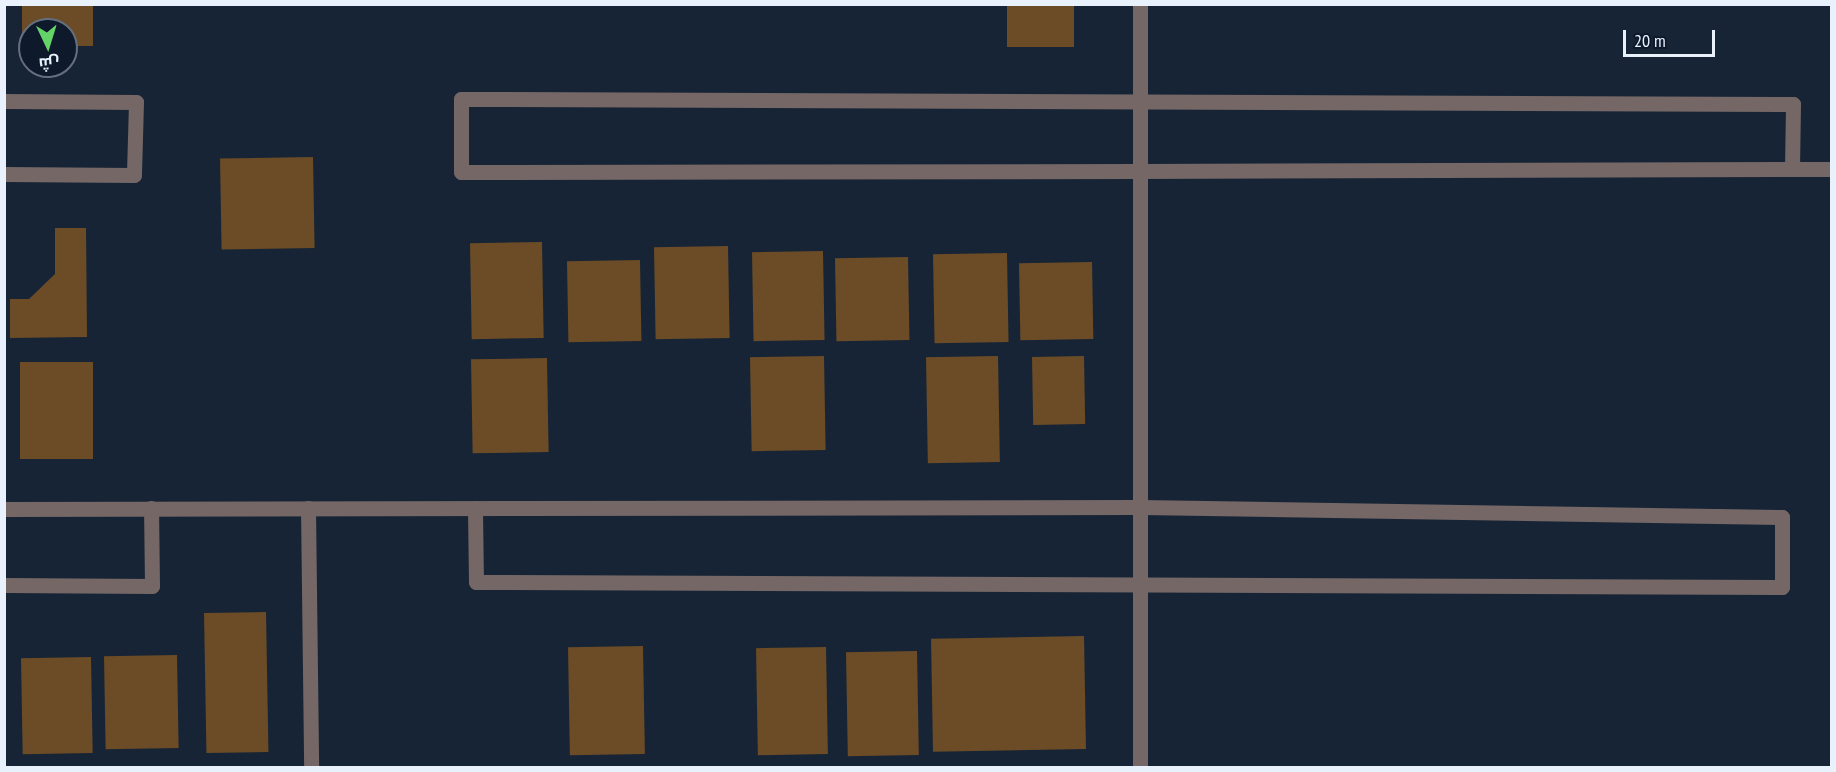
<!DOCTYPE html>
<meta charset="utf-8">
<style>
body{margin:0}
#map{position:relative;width:1836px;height:772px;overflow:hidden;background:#172435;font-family:"PT Sans Narrow",Cairo,sans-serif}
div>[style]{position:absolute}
.building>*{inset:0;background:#6b4c27;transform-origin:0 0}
.street>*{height:15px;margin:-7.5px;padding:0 7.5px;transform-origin:7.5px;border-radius:7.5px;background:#746766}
span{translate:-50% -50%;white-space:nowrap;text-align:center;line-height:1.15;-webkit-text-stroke:4.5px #0e1a2b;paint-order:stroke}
.frame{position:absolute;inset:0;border:6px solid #e8f1fc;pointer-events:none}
.north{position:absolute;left:18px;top:18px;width:60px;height:60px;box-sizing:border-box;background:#0e1a2b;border:2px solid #65707f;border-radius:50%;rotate:176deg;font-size:16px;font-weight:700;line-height:24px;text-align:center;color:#e8f1fc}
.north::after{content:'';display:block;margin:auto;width:21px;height:27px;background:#64d468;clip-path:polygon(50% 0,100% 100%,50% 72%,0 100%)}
.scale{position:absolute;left:1623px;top:30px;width:92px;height:27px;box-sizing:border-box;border:3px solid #e8f1fc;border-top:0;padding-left:8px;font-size:18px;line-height:21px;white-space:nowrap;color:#e8f1fc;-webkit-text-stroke:4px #0e1a2b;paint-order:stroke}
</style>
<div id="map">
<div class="building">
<i style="clip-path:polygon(22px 4px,93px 4px,93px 46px,66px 46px,66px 30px,30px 30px,30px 46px,22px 46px)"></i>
<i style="left:1007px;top:4px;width:67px;height:43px"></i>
<i style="left:313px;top:157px;width:91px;height:93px;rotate:89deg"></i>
<i style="clip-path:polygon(55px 228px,86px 228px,87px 337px,10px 338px,10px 299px,29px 299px,55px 274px)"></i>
<i style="left:542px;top:242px;width:96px;height:72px;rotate:89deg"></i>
<i style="left:728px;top:246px;width:92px;height:74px;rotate:89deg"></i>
<i style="left:823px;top:251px;width:89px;height:71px;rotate:89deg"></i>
<i style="left:1007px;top:253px;width:89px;height:74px;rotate:89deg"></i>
<i style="left:908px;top:257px;width:83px;height:73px;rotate:89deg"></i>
<i style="left:640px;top:260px;width:81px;height:73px;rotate:89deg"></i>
<i style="left:1092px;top:262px;width:77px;height:73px;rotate:89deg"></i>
<i style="left:824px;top:356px;width:94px;height:74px;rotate:89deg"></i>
<i style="left:998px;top:356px;width:106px;height:72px;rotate:89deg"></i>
<i style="left:1084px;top:356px;width:68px;height:52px;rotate:89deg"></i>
<i style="left:547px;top:358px;width:94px;height:76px;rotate:89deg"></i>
<i style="left:20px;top:362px;width:73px;height:97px"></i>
<i style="left:266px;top:612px;width:140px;height:62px;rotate:89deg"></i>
<i style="left:1084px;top:636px;width:113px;height:153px;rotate:89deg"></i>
<i style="left:643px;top:646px;width:108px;height:75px;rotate:89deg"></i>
<i style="left:826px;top:647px;width:107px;height:70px;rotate:89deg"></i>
<i style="left:917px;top:651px;width:104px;height:71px;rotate:89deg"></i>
<i style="left:177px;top:655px;width:93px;height:73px;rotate:89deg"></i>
<i style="left:91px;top:657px;width:96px;height:70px;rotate:89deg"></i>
</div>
<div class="street">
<i style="left:4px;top:101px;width:132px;rotate:0.4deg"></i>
<i style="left:136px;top:102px;width:73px;rotate:91.6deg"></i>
<i style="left:134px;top:175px;width:130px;rotate:-179.6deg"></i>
<i style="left:1792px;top:169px;width:65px;rotate:-89.1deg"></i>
<i style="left:1793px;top:104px;width:1332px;rotate:-179.78deg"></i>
<i style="left:461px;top:99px;width:73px;rotate:90deg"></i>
<i style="left:461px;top:172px;width:679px;rotate:-0.08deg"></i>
<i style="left:1140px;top:171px;width:692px;rotate:-0.17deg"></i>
<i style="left:308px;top:508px;width:260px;rotate:89.3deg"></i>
<i style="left:4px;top:509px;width:1136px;rotate:-0.1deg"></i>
<i style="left:1140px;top:507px;width:642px;rotate:0.89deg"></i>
<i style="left:1782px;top:517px;width:70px;rotate:90deg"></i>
<i style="left:1782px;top:587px;width:1306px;rotate:-179.78deg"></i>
<i style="left:476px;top:582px;width:74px;rotate:-90.8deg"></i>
<i style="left:4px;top:585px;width:148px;rotate:0.4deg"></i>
<i style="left:152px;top:586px;width:78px;rotate:-90.7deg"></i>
<i style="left:1140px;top:768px;width:764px;rotate:-90deg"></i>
</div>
<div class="frame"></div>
<div class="north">ش</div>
<div class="scale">20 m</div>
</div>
